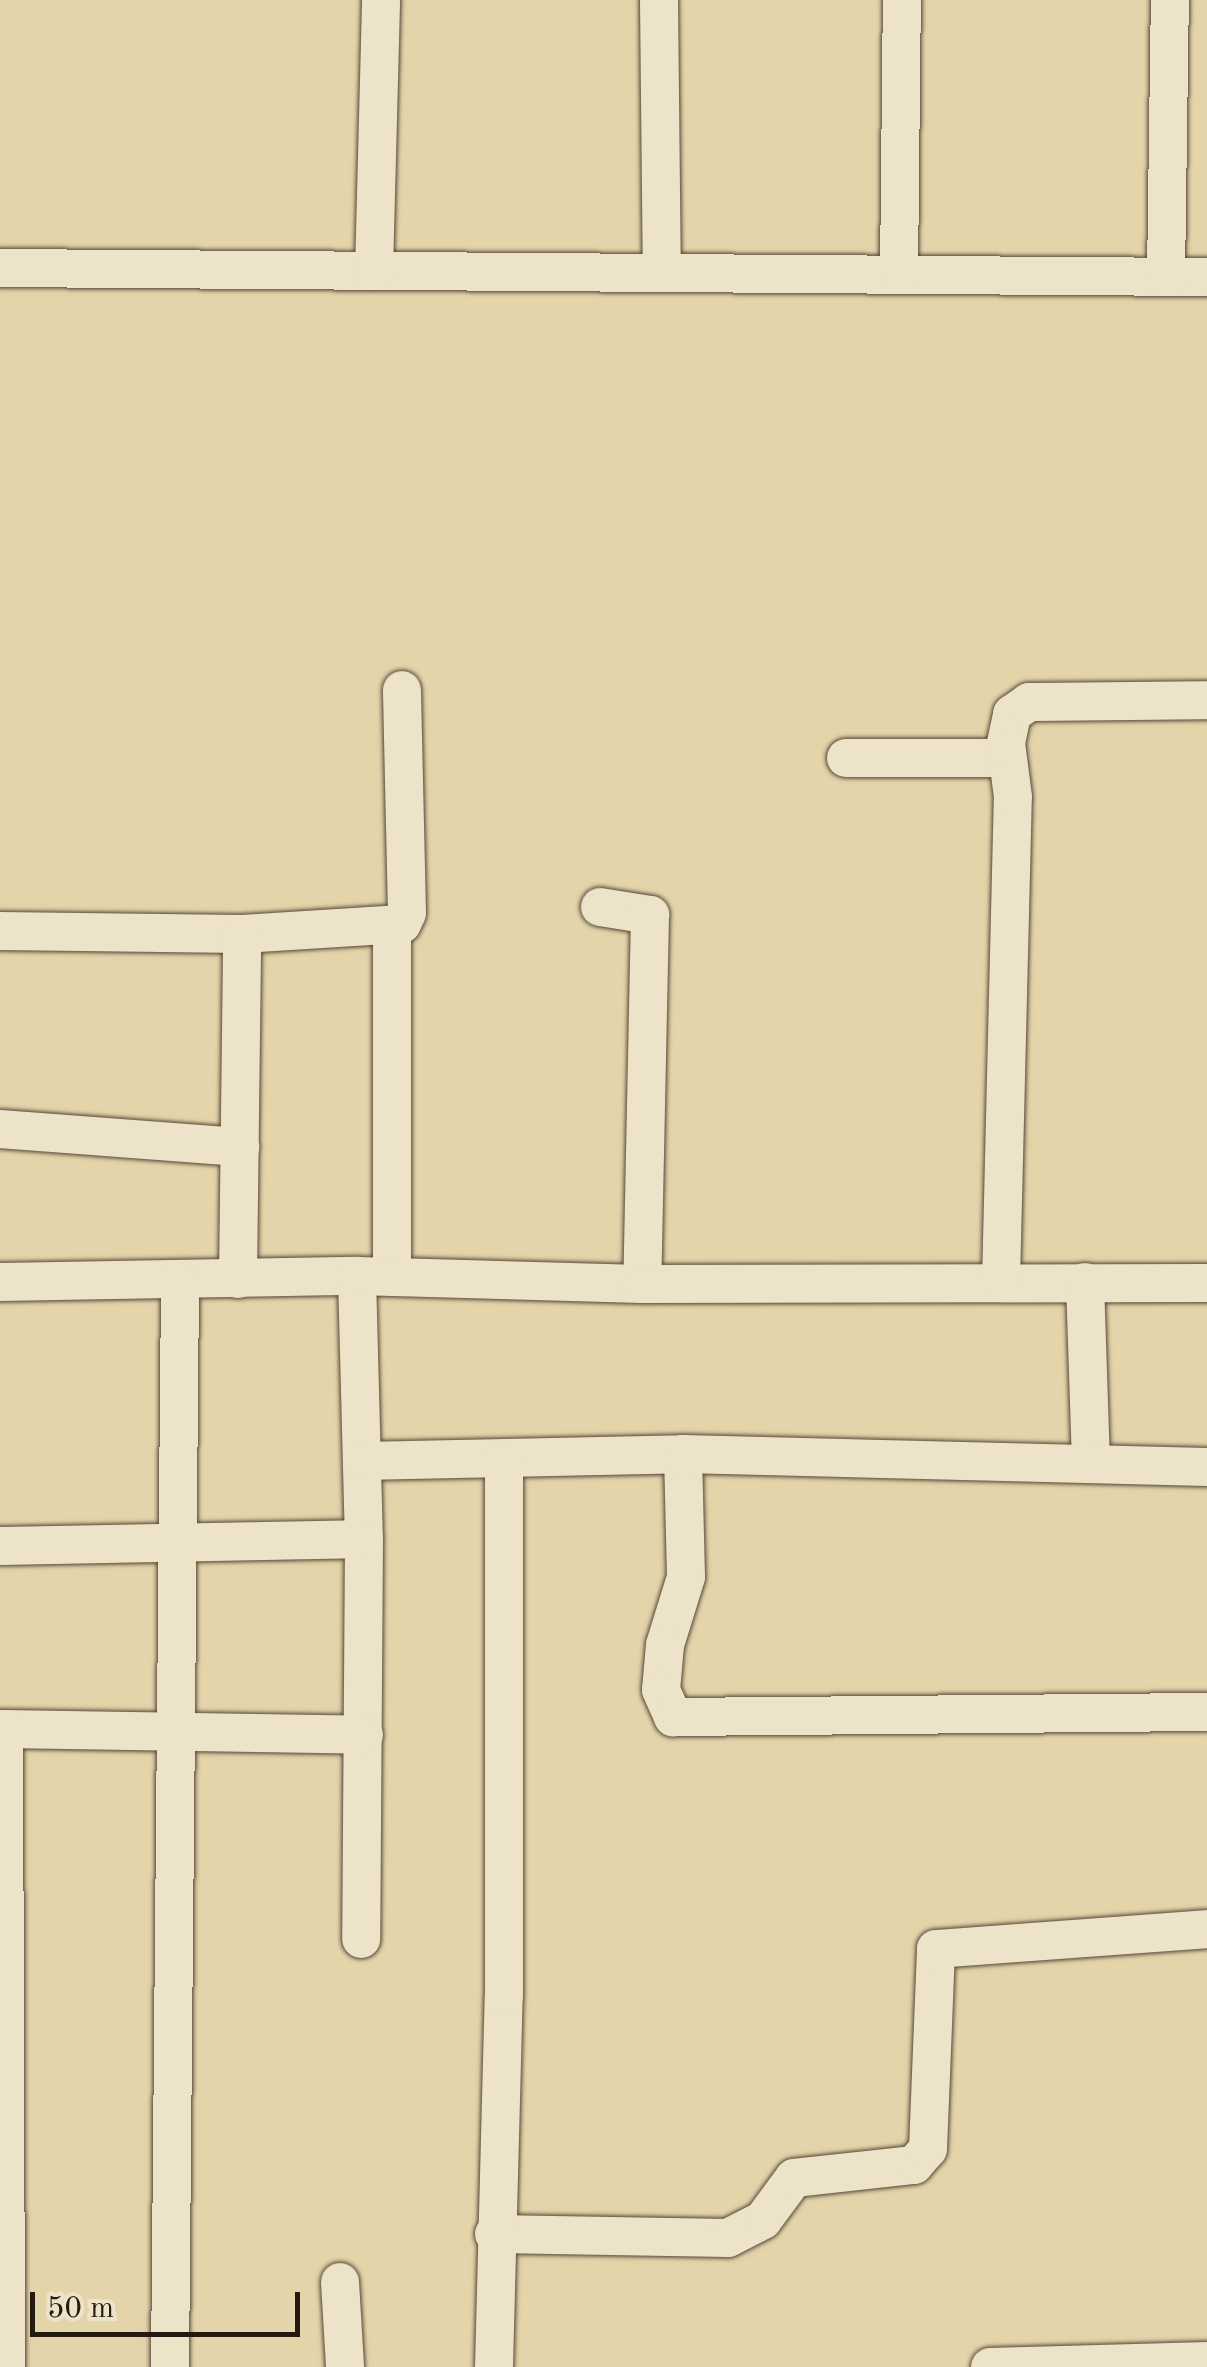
<!DOCTYPE html>
<style>
body{margin:0}
#map{position:relative;width:1207px;height:2367px;overflow:hidden;background:#e4d4aa;font-family:"Old Standard TT",serif}
div>[style]{position:absolute}
.roads{filter:drop-shadow(0 0 2px #554837) drop-shadow(0 0 2px #554837)}
.street>*{height:38px;margin:-19px;padding:0 19px;transform-origin:19px;border-radius:19px;background:#ede3c8}
span{translate:-50% -50%;white-space:nowrap;text-align:center;line-height:1.15;-webkit-text-stroke:9px #ede3c8;paint-order:stroke}
.scale{position:absolute;left:30px;top:2292px;width:270px;height:45px;box-sizing:border-box;border:5px solid #251a11;border-top:0;padding-left:12px;font-size:30px;line-height:35px;white-space:nowrap;color:#251a11;-webkit-text-stroke:8px #ede3c8;paint-order:stroke}
</style>
<div id="map">
<div class="roads">
<div class="street">
<i style="left:659px;top:0;width:271px;rotate:89.4deg"></i>
<i style="left:0;top:268px;width:1207px;rotate:0.43deg"></i>
<i style="left:374px;top:271px;width:271px;rotate:-88.5deg"></i>
<i style="left:899px;top:274px;width:274px;rotate:-89.4deg"></i>
<i style="left:1166px;top:277px;width:277px;rotate:-89.2deg"></i>
<i style="left:846px;top:758px;width:161px"></i>
<i style="left:600px;top:907px;width:51px;rotate:9.1deg"></i>
<i style="left:650px;top:915px;width:369px;rotate:91.2deg"></i>
<i style="left:0;top:931px;width:242px;rotate:0.7deg"></i>
<i style="left:242px;top:934px;width:160px;rotate:-3.6deg"></i>
<i style="left:402px;top:924px;width:12px;rotate:-66deg"></i>
<i style="left:407px;top:913px;width:223px;rotate:-91.3deg"></i>
<i style="left:0;top:1129px;width:241px;rotate:4.3deg"></i>
<i style="left:357px;top:1276px;width:263px;rotate:88.5deg"></i>
<i style="left:364px;top:1539px;width:400px;rotate:90.4deg"></i>
<i style="left:392px;top:1277px;width:349px;rotate:-90deg"></i>
<i style="left:238px;top:1279px;width:345px;rotate:-89.3deg"></i>
<i style="left:0;top:1282px;width:357px;rotate:-1deg"></i>
<i style="left:357px;top:1276px;width:285px;rotate:1.6deg"></i>
<i style="left:642px;top:1284px;width:565px;rotate:-0.1deg"></i>
<i style="left:1001px;top:1282px;width:485px;rotate:-88.6deg"></i>
<i style="left:1013px;top:797px;width:54px;rotate:-97.4deg"></i>
<i style="left:1006px;top:743px;width:30px;rotate:-78deg"></i>
<i style="left:1012px;top:714px;width:21px;rotate:-35deg"></i>
<i style="left:1029px;top:702px;width:178px;rotate:-0.6deg"></i>
<i style="left:1085px;top:1282px;width:182px;rotate:88.1deg"></i>
<i style="left:683px;top:1454px;width:123px;rotate:88.6deg"></i>
<i style="left:686px;top:1577px;width:71px;rotate:107.2deg"></i>
<i style="left:665px;top:1645px;width:45px;rotate:95.1deg"></i>
<i style="left:661px;top:1690px;width:30px;rotate:66deg"></i>
<i style="left:673px;top:1717px;width:534px;rotate:-0.54deg"></i>
<i style="left:362px;top:1461px;width:321px;rotate:-1.2deg"></i>
<i style="left:683px;top:1454px;width:524px;rotate:1.42deg"></i>
<i style="left:0;top:1546px;width:364px;rotate:-1.1deg"></i>
<i style="left:0;top:1729px;width:364px;rotate:0.9deg"></i>
<i style="left:4px;top:1729px;width:638px;rotate:89.82deg"></i>
<i style="left:494px;top:2234px;width:234px;rotate:1deg"></i>
<i style="left:728px;top:2238px;width:39px;rotate:-27deg"></i>
<i style="left:763px;top:2220px;width:52px;rotate:-53.6deg"></i>
<i style="left:794px;top:2178px;width:121px;rotate:-6.2deg"></i>
<i style="left:914px;top:2165px;width:21px;rotate:-49deg"></i>
<i style="left:928px;top:2149px;width:200px;rotate:-87.7deg"></i>
<i style="left:936px;top:1949px;width:272px;rotate:-4.2deg"></i>
<i style="left:340px;top:2282px;width:85px;rotate:86.6deg"></i>
<i style="left:170px;top:2367px;width:1087px;rotate:-89.47deg"></i>
<i style="left:494px;top:2367px;width:371px;rotate:-88.5deg"></i>
<i style="left:504px;top:1996px;width:536px;rotate:-90deg"></i>
<i style="left:990px;top:2367px;width:217px;rotate:-1.6deg"></i>
</div>
</div>
<div class="scale">50 m</div>
</div>
